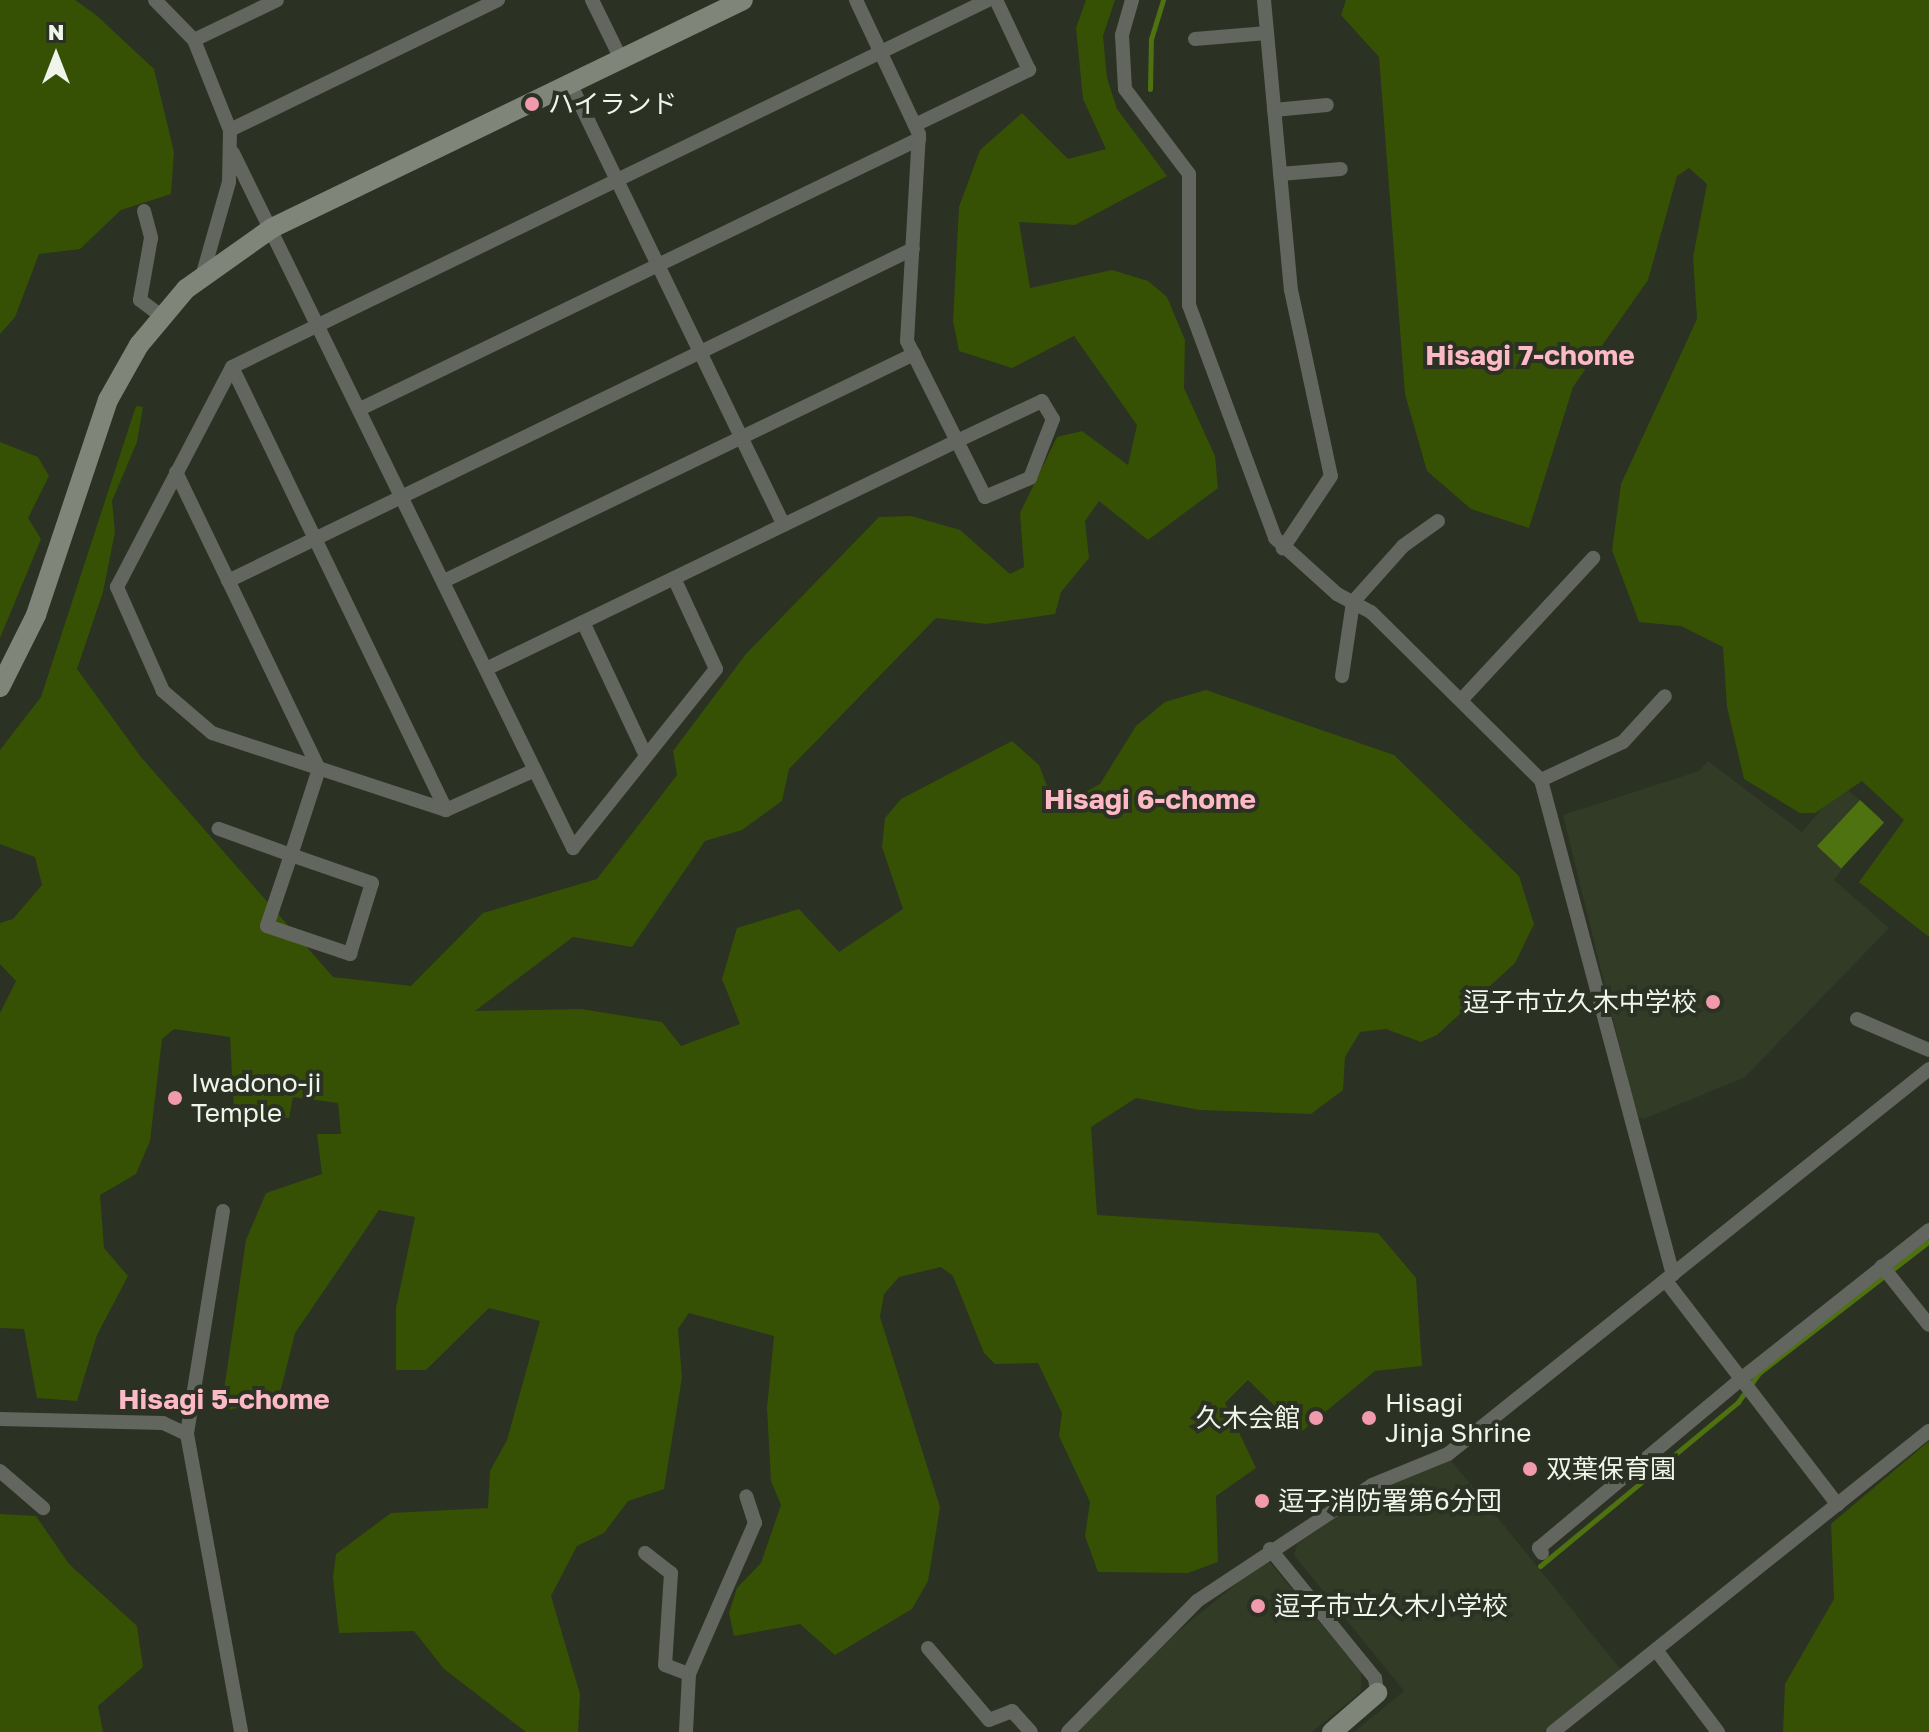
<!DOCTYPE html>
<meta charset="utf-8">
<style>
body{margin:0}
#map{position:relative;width:1929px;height:1732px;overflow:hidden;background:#2b3123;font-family:"Golos Text","Noto Sans JP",sans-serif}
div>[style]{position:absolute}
.built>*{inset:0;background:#313b26}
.green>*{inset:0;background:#365104}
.water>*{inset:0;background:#4e720f;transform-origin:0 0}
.stream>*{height:5px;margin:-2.5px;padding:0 2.5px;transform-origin:2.5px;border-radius:2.5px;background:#4e720f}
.street>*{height:14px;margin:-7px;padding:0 7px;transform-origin:7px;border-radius:7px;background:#62665f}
.secondary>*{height:20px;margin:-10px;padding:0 10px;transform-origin:10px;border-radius:10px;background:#7f8579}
.dots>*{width:22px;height:22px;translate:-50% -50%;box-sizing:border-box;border:4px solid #2b3123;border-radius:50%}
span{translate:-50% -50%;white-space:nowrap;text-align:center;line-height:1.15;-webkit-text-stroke:8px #2b3123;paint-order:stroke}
.poi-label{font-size:26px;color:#f0f5eb}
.left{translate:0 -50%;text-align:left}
.right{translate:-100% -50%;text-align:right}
.neighbourhood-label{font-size:28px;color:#fdb9c6;font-weight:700}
.north{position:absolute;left:16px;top:16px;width:80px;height:80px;-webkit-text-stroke:6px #2b3123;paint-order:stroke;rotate:0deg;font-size:22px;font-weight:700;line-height:32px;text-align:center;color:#f0f5eb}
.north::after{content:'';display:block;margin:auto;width:28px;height:36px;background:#f0f5eb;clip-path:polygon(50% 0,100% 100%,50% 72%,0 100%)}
</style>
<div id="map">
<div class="built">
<i style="clip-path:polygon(1708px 761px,1802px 832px,1842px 785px,1880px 817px,1834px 880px,1889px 928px,1745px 1077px,1644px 1119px,1637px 1117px,1563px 815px,1699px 771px)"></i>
<i style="clip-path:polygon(1450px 1459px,1621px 1670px,1543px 1732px,1354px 1732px,1404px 1691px,1294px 1555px,1297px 1544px,1376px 1491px)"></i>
<i style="clip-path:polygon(1267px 1559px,1361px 1671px,1361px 1692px,1312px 1732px,1076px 1732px,1150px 1654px)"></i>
</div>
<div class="green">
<i style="clip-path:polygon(0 0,75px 0,96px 15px,154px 69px,174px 152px,171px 194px,121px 210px,80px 249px,39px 254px,15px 317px,0 334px)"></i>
<i style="clip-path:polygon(1086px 0,1115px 0,1103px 36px,1107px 78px,1117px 109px,1167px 176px,1075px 225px,1019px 222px,1030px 288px,1112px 270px,1148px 281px,1167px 297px,1185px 340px,1184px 388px,1215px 456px,1218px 488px,1148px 540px,1099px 501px,1085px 521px,1089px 558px,1061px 592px,1055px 614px,986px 624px,936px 618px,789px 769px,782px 801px,742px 830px,705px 841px,632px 947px,573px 937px,475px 1011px,581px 1009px,662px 1022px,681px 1046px,740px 1024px,722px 979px,737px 928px,799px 909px,839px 952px,903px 909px,882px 847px,885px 818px,901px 799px,1012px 741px,1039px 765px,1056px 809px,1100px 784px,1136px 726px,1165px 702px,1206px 690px,1394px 755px,1519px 876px,1534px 924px,1515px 963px,1437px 1035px,1421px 1042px,1386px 1029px,1360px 1032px,1345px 1057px,1343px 1090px,1311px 1114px,1200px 1110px,1136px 1098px,1091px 1127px,1097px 1215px,1378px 1233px,1416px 1278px,1422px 1366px,1375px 1371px,1301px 1432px,1248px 1380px,1225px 1403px,1256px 1468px,1216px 1496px,1218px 1562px,1188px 1573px,1098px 1572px,1085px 1536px,1090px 1502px,1059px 1436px,1062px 1413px,1038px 1363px,995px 1364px,984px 1353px,953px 1276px,941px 1267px,899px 1277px,884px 1294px,880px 1317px,940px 1507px,928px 1581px,912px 1609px,835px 1655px,800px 1624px,734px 1636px,729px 1613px,737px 1588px,761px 1563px,781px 1505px,771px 1481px,767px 1408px,774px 1336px,689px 1313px,678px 1329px,682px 1377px,664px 1489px,628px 1501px,604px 1533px,577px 1546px,551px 1596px,580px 1694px,578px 1732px,526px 1732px,444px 1669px,414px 1631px,339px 1633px,333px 1578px,336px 1554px,391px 1513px,488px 1508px,490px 1471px,507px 1440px,540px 1321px,489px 1308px,426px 1370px,396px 1370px,396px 1308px,415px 1217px,379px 1210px,295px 1333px,278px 1401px,221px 1411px,246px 1240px,266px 1193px,322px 1174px,317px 1134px,341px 1134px,338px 1103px,293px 1097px,289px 1118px,234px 1113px,230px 1037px,174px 1029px,162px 1039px,150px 1141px,136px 1174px,100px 1195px,104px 1248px,128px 1276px,97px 1335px,77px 1401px,37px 1398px,24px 1329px,0 1328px,0 1013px,16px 981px,0 964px,0 923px,13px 919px,42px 885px,35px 857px,0 844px,0 750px,41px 697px,136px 406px,143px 407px,137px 442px,112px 501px,115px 532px,103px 592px,77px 669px,141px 757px,333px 977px,411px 986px,483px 913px,597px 879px,677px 775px,673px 751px,746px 654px,879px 517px,911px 516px,960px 530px,1010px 574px,1024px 567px,1020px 513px,1057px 437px,1082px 431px,1128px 465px,1137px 425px,1074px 336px,1012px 368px,959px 351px,953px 321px,959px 207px,980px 150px,1022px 113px,1068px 159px,1106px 149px,1083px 99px,1076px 28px)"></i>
<i style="clip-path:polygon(1346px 0,1929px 0,1929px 937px,1859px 882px,1904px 820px,1862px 781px,1815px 813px,1800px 813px,1744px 779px,1727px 707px,1723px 647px,1681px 626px,1639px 622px,1612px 550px,1621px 484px,1697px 319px,1693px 257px,1707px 184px,1689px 168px,1677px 176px,1648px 280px,1573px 387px,1529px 528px,1471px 509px,1427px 471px,1405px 394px,1379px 57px,1341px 15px)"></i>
<i style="clip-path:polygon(0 442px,38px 457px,49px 476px,28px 518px,41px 539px,0 638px)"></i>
<i style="clip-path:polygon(1929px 1441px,1929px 1732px,1783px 1732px,1785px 1684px,1834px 1599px,1831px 1524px)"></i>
<i style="clip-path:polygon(0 1514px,36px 1516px,69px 1564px,137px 1626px,143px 1667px,98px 1706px,103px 1732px,0 1732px)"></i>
</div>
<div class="water">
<i style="left:1860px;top:800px;width:33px;height:63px;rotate:43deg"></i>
</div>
<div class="stream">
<i style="left:1150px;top:89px;width:50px;rotate:-88.9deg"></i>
<i style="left:1151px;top:39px;width:41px;rotate:-72.9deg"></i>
<i style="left:1540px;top:1566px;width:257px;rotate:-39.6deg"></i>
<i style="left:1738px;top:1402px;width:36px;rotate:-54deg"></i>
<i style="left:1759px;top:1373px;width:215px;rotate:-37.8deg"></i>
</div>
<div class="street">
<i style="left:155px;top:0;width:56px;rotate:45.7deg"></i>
<i style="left:194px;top:40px;width:97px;rotate:68.2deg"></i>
<i style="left:230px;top:130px;width:52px;rotate:91.1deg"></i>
<i style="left:229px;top:182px;width:95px;rotate:105.9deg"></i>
<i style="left:592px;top:0;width:66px;rotate:63.8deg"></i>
<i style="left:1132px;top:0;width:36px;rotate:106deg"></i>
<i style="left:1122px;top:35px;width:54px;rotate:86.8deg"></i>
<i style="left:1125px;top:89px;width:106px;rotate:53deg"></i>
<i style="left:1189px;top:174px;width:131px;rotate:90deg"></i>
<i style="left:1189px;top:305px;width:248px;rotate:69.7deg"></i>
<i style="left:1275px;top:538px;width:84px;rotate:42.1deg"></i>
<i style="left:1337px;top:594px;width:38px;rotate:28deg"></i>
<i style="left:1371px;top:612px;width:239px;rotate:44.7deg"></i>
<i style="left:1541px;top:780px;width:512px;rotate:75.07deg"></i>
<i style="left:1264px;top:0;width:291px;rotate:84.7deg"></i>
<i style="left:1291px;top:290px;width:190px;rotate:77.9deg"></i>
<i style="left:1331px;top:476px;width:87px;rotate:123.7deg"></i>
<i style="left:1195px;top:39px;width:72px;rotate:-4.8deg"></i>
<i style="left:194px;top:40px;width:92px;rotate:-25.7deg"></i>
<i style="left:570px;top:83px;width:491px;rotate:64.2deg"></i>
<i style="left:1274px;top:110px;width:53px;rotate:-5.4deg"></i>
<i style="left:915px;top:125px;width:127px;rotate:-25.8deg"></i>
<i style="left:1029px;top:70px;width:77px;rotate:-115.2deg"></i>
<i style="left:230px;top:130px;width:298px;rotate:-25.9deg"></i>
<i style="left:233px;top:153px;width:774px;rotate:63.93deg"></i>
<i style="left:573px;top:848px;width:229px;rotate:-51.4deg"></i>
<i style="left:716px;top:669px;width:100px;rotate:-114.8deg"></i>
<i style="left:1280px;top:174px;width:61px;rotate:-4.7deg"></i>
<i style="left:144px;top:211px;width:28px;rotate:75deg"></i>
<i style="left:151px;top:238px;width:63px;rotate:100.1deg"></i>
<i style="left:140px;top:300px;width:26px;rotate:37deg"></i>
<i style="left:232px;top:367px;width:492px;rotate:64.2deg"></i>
<i style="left:360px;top:409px;width:621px;rotate:-25.78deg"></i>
<i style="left:176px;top:472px;width:330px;rotate:64.3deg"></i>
<i style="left:319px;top:769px;width:90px;rotate:108deg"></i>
<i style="left:291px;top:855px;width:75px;rotate:108.7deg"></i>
<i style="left:267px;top:926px;width:88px;rotate:18.6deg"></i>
<i style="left:350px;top:954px;width:74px;rotate:-72.8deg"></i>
<i style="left:372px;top:883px;width:86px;rotate:-160.9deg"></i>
<i style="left:291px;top:855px;width:77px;rotate:-160.1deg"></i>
<i style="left:228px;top:581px;width:761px;rotate:-25.86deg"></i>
<i style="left:444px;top:581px;width:522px;rotate:-25.78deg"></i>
<i style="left:583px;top:622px;width:148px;rotate:64.8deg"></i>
<i style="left:486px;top:669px;width:523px;rotate:-25.83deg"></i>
<i style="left:957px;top:441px;width:94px;rotate:-25.2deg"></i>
<i style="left:1042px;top:401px;width:21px;rotate:59deg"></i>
<i style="left:1053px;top:419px;width:63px;rotate:111.3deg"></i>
<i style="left:1030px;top:478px;width:49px;rotate:157.1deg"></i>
<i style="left:985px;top:497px;width:174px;rotate:-116.6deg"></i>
<i style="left:907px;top:341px;width:207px;rotate:-86.7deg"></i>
<i style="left:919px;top:134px;width:148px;rotate:-115.2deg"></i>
<i style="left:1342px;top:676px;width:75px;rotate:-81.5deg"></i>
<i style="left:1353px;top:602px;width:75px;rotate:-48.2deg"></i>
<i style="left:1403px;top:546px;width:43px;rotate:-35.5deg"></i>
<i style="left:1464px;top:697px;width:190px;rotate:-47.1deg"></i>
<i style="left:535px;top:770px;width:98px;rotate:155.8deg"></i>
<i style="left:446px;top:810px;width:246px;rotate:-161.8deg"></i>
<i style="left:212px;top:733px;width:65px;rotate:-139.4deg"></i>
<i style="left:163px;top:691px;width:114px;rotate:-113.9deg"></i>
<i style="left:117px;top:587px;width:248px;rotate:-62.4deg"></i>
<i style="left:232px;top:367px;width:840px;rotate:-25.89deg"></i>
<i style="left:1541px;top:780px;width:90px;rotate:-24.9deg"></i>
<i style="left:1623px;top:742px;width:62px;rotate:-47.6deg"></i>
<i style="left:1857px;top:1019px;width:78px;rotate:23.3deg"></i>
<i style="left:223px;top:1211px;width:226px;rotate:99.2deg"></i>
<i style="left:187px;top:1434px;width:303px;rotate:79.7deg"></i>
<i style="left:1882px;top:1266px;width:75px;rotate:51.5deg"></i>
<i style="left:1666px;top:1281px;width:282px;rotate:52.5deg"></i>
<i style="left:0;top:1419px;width:163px;rotate:1.4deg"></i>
<i style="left:163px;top:1423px;width:26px;rotate:25deg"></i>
<i style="left:0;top:1471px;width:57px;rotate:40.7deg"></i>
<i style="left:1270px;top:1549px;width:166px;rotate:50.9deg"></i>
<i style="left:1375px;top:1678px;width:15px;rotate:82deg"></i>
<i style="left:645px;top:1553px;width:33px;rotate:38deg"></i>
<i style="left:671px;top:1573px;width:92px;rotate:93.7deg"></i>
<i style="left:665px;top:1665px;width:26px;rotate:21deg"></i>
<i style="left:689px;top:1674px;width:58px;rotate:93deg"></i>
<i style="left:1542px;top:1553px;width:6px;rotate:-121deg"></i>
<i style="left:1539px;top:1548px;width:263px;rotate:-39.9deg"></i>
<i style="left:1741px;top:1379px;width:240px;rotate:-38.4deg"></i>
<i style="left:928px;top:1648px;width:94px;rotate:49.7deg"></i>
<i style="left:989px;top:1720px;width:25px;rotate:-21deg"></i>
<i style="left:1012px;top:1711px;width:28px;rotate:48deg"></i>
<i style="left:1656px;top:1650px;width:103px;rotate:52.9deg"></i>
<i style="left:689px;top:1674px;width:165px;rotate:-66.4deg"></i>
<i style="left:755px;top:1523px;width:28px;rotate:-108deg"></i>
<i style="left:1068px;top:1732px;width:184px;rotate:-45.4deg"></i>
<i style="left:1197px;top:1601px;width:210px;rotate:-33.5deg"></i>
<i style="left:1372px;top:1485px;width:82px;rotate:-22.2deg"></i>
<i style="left:1448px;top:1454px;width:616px;rotate:-38.67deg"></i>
<i style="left:1553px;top:1732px;width:482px;rotate:-38.7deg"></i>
</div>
<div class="secondary">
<i style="left:0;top:687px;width:80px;rotate:-63.4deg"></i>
<i style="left:36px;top:615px;width:227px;rotate:-71.5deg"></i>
<i style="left:108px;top:400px;width:63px;rotate:-60.6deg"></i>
<i style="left:139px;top:345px;width:73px;rotate:-50deg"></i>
<i style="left:186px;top:289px;width:105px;rotate:-35.3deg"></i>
<i style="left:272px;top:228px;width:523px;rotate:-25.83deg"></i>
<i style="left:1332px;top:1732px;width:60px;rotate:-40.9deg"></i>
</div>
<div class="dots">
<i style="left:532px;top:104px;background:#f29aad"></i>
<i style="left:1713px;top:1002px;background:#f29aad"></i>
<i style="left:175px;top:1098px;background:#f29aad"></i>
<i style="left:1316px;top:1418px;background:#f29aad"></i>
<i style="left:1369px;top:1418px;background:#f29aad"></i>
<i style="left:1530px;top:1469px;background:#f29aad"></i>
<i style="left:1262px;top:1501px;background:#f29aad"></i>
<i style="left:1258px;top:1606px;background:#f29aad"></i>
</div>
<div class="poi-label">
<span class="left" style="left:548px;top:104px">ハイランド</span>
<span class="right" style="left:1697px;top:1002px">逗子市立久木中学校</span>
<span class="left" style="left:191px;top:1098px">Iwadono-ji<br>Temple</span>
<span class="left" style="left:1385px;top:1418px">Hisagi<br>Jinja Shrine</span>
<span class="right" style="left:1300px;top:1418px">久木会館</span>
<span class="left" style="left:1546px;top:1469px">双葉保育園</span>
<span class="left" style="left:1278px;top:1501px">逗子消防署第6分団</span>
<span class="left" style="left:1274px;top:1606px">逗子市立久木小学校</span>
</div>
<div class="neighbourhood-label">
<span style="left:1530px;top:355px">Hisagi 7-chome</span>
<span style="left:1150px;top:799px">Hisagi 6-chome</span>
<span style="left:224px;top:1399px">Hisagi 5-chome</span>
</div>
<div class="north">N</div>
</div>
